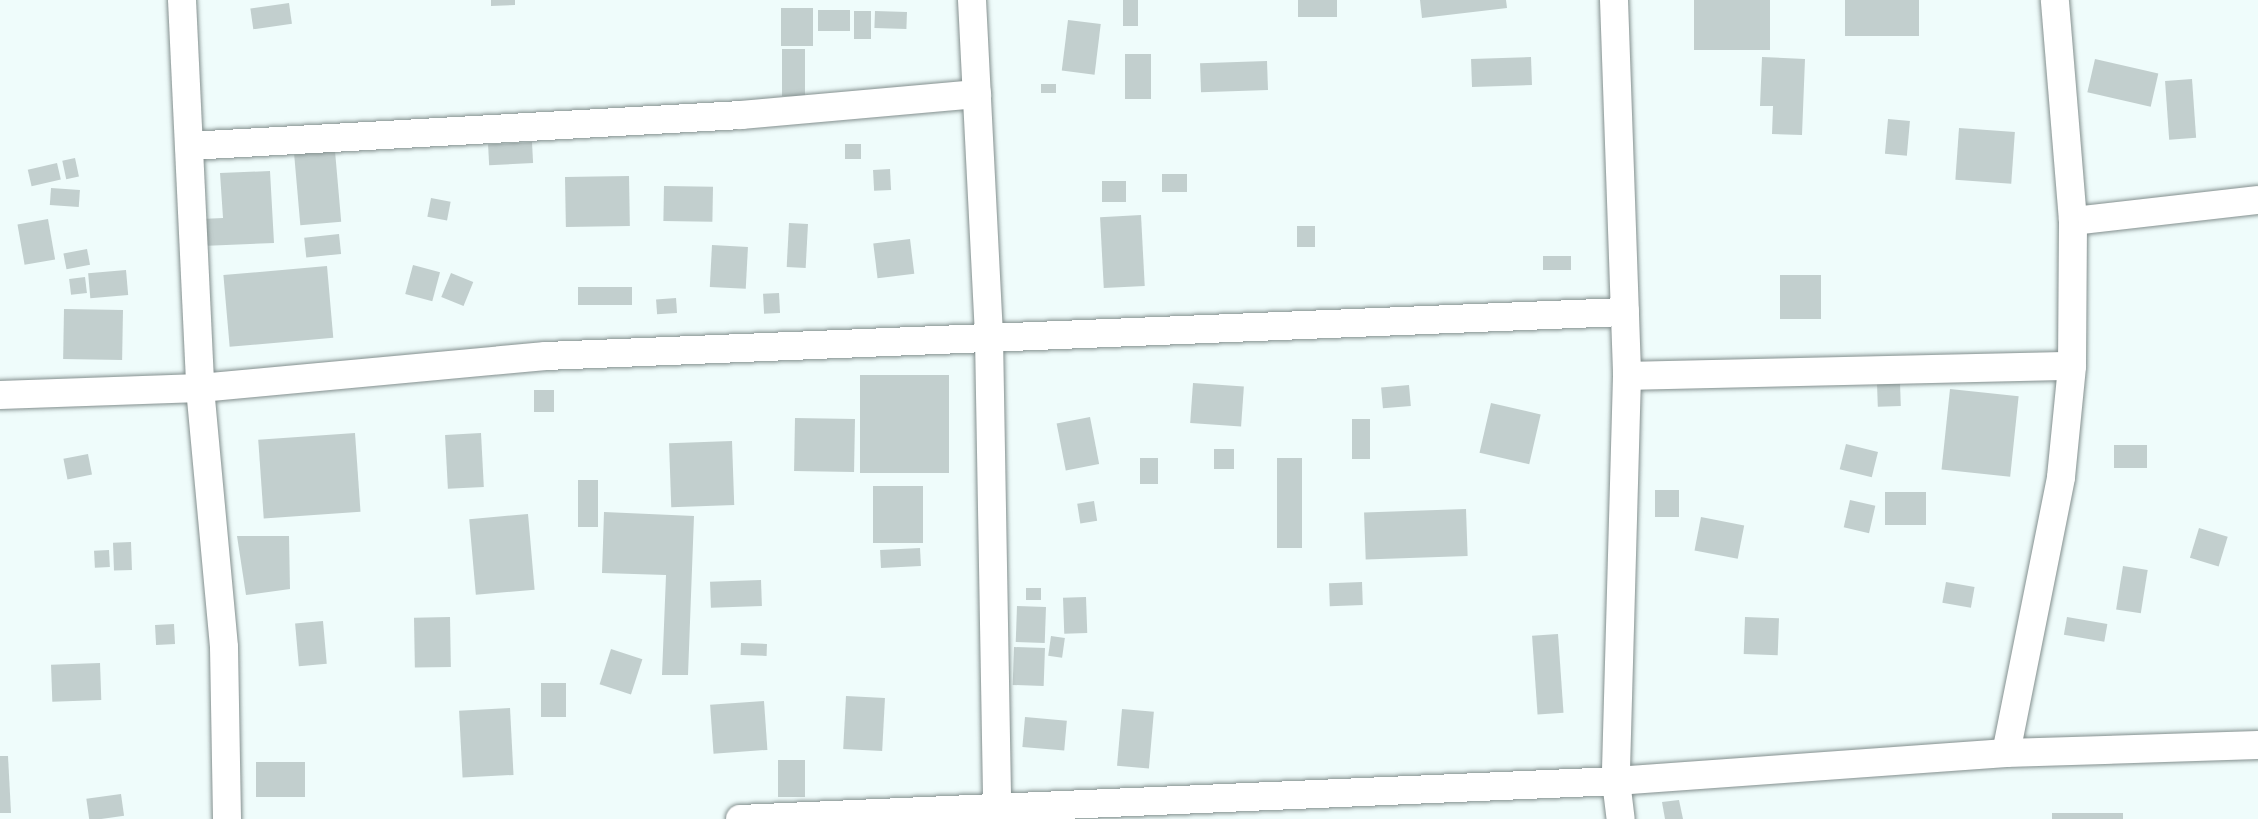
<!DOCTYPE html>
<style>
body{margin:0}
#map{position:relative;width:2258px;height:819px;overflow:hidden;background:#effcfb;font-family:Ubuntu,sans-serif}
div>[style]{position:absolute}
.building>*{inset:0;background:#c2cfce;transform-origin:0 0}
.roads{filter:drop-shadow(0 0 2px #838f8e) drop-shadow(0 0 2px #838f8e)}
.minor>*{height:28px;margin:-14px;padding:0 14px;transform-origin:14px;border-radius:14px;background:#fff}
span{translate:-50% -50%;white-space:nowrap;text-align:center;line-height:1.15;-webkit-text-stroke:6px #effcfb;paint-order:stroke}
</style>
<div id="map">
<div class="building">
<i style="clip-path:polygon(491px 0,515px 0,515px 5px,491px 6px)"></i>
<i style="left:1123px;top:0;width:15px;height:26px"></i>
<i style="left:1298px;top:0;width:39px;height:17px"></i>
<i style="clip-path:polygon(1420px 0,1506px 0,1507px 8px,1422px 18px)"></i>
<i style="left:1694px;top:0;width:76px;height:50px"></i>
<i style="left:1845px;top:0;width:74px;height:36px"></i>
<i style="left:289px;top:3px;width:21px;height:39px;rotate:82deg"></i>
<i style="left:781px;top:8px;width:32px;height:38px"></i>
<i style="left:818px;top:10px;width:32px;height:21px"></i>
<i style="left:854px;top:11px;width:17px;height:28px"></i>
<i style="left:875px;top:11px;width:32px;height:17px;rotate:2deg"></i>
<i style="left:1068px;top:20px;width:33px;height:51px;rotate:7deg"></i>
<i style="left:782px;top:49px;width:23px;height:47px"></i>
<i style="left:1125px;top:54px;width:26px;height:45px"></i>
<i style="left:1531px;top:57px;width:28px;height:60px;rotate:88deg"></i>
<i style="clip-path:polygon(1762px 57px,1805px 59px,1802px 135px,1772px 134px,1773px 106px,1760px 106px)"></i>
<i style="left:2095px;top:59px;width:65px;height:34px;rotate:13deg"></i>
<i style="left:1267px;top:61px;width:29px;height:67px;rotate:88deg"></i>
<i style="left:2192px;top:79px;width:59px;height:27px;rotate:86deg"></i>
<i style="left:1041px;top:84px;width:15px;height:9px"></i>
<i style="left:1888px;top:119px;width:22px;height:35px;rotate:5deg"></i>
<i style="left:1959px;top:128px;width:56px;height:52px;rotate:4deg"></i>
<i style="left:532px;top:142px;width:21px;height:44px;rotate:87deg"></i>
<i style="left:845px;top:144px;width:16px;height:15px"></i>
<i style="left:335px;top:151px;width:71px;height:41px;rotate:85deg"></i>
<i style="left:75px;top:158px;width:19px;height:13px;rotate:78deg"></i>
<i style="left:57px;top:163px;width:17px;height:30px;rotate:77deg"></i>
<i style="left:890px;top:169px;width:21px;height:17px;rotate:87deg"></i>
<i style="clip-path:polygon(270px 171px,274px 243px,202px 246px,201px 219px,223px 218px,220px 173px)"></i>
<i style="left:1162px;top:174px;width:25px;height:18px"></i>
<i style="left:629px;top:176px;width:50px;height:64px;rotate:89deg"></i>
<i style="left:1102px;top:181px;width:24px;height:21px"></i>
<i style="left:664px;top:186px;width:49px;height:35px;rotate:1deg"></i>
<i style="left:51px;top:188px;width:29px;height:17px;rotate:4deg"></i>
<i style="left:431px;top:198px;width:20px;height:19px;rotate:11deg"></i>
<i style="left:1141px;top:215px;width:71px;height:41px;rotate:87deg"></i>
<i style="left:48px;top:219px;width:41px;height:31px;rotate:80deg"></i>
<i style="left:789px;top:223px;width:19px;height:44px;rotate:3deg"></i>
<i style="left:1297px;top:226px;width:18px;height:21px"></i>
<i style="left:339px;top:234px;width:20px;height:35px;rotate:84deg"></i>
<i style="left:910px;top:239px;width:35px;height:37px;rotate:83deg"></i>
<i style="left:712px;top:245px;width:36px;height:42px;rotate:3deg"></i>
<i style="left:87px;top:249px;width:16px;height:24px;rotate:79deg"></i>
<i style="left:1543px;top:256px;width:28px;height:14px"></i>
<i style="left:413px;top:265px;width:28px;height:30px;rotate:15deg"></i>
<i style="left:327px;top:266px;width:72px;height:104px;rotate:85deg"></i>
<i style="left:126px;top:270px;width:25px;height:38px;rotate:85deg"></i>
<i style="left:451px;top:273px;width:24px;height:26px;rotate:22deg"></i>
<i style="left:1780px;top:275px;width:41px;height:44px"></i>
<i style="left:85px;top:277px;width:16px;height:16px;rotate:83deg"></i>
<i style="left:632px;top:287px;width:18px;height:54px;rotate:90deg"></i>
<i style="left:779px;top:293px;width:20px;height:16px;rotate:87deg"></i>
<i style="left:676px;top:298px;width:15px;height:20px;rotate:86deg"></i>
<i style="left:64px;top:309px;width:59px;height:50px;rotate:1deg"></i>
<i style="left:860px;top:375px;width:89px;height:98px"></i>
<i style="left:1193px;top:383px;width:51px;height:40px;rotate:4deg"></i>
<i style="left:1900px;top:383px;width:23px;height:23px;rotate:88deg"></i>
<i style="left:1409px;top:385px;width:21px;height:28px;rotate:85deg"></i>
<i style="left:1950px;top:389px;width:69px;height:81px;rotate:6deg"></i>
<i style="left:534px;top:390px;width:20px;height:22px"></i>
<i style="left:1491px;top:403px;width:51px;height:51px;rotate:13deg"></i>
<i style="left:1090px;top:417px;width:48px;height:34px;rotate:79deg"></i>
<i style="left:795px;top:418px;width:60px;height:53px;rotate:1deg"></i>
<i style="left:1352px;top:419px;width:18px;height:40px"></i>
<i style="left:355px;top:433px;width:79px;height:97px;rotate:86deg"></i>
<i style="left:481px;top:433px;width:54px;height:36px;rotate:87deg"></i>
<i style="left:732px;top:441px;width:64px;height:63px;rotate:88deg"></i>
<i style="left:1846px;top:444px;width:33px;height:26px;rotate:14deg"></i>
<i style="left:2114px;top:445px;width:33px;height:23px"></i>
<i style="left:1214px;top:449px;width:20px;height:20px"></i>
<i style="left:88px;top:454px;width:21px;height:25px;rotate:79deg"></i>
<i style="left:1140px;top:458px;width:18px;height:26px"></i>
<i style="left:1277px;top:458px;width:25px;height:90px"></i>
<i style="left:578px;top:480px;width:20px;height:47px"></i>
<i style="left:923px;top:486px;width:57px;height:50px;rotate:90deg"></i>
<i style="left:1655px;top:490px;width:24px;height:27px"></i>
<i style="left:1885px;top:492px;width:41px;height:33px"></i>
<i style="left:1850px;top:500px;width:26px;height:28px;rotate:13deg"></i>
<i style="left:1094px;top:501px;width:20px;height:17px;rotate:81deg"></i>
<i style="left:1466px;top:509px;width:47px;height:102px;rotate:88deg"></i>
<i style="clip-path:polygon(604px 512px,694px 516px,688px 675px,662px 675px,666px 575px,602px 573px)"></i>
<i style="left:528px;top:514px;width:76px;height:59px;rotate:85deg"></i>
<i style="left:1701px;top:517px;width:44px;height:34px;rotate:11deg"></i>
<i style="left:2199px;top:528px;width:30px;height:31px;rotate:17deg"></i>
<i style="clip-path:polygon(237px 536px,289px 536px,290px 589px,246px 595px)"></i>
<i style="left:131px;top:542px;width:28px;height:18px;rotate:88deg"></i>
<i style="left:920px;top:548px;width:18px;height:40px;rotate:87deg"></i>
<i style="left:109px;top:550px;width:17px;height:15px;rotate:87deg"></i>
<i style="left:2123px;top:566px;width:25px;height:44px;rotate:9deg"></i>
<i style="left:761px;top:580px;width:26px;height:51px;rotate:88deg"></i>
<i style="left:1362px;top:582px;width:23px;height:33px;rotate:88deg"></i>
<i style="left:1946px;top:582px;width:29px;height:21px;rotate:10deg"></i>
<i style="left:1041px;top:588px;width:12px;height:15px;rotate:90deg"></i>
<i style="left:1086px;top:597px;width:36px;height:23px;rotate:88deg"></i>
<i style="left:1017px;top:606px;width:29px;height:36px;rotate:2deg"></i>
<i style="left:450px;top:617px;width:50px;height:36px;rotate:89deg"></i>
<i style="left:1745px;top:617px;width:34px;height:37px;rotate:2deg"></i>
<i style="left:2067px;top:617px;width:41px;height:18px;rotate:10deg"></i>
<i style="left:323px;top:621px;width:43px;height:28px;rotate:85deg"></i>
<i style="left:174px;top:624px;width:20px;height:19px;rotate:87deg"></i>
<i style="left:1558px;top:634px;width:79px;height:26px;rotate:86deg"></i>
<i style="left:1051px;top:636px;width:14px;height:20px;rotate:8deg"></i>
<i style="left:741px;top:643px;width:26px;height:12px;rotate:2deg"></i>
<i style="left:1014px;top:647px;width:31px;height:38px;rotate:2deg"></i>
<i style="left:611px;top:649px;width:33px;height:37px;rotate:18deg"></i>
<i style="left:100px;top:663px;width:37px;height:49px;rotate:88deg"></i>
<i style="left:541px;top:683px;width:25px;height:34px"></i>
<i style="left:846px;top:696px;width:39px;height:53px;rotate:3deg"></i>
<i style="left:764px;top:701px;width:49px;height:54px;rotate:86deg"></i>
<i style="left:510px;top:708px;width:67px;height:51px;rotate:87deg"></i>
<i style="left:1122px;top:709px;width:32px;height:57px;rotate:5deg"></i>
<i style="left:1025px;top:717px;width:42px;height:30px;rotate:5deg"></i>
<i style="clip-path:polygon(0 756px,8px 756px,11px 813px,0 813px)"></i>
<i style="left:778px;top:760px;width:27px;height:37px"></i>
<i style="left:256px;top:762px;width:49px;height:35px"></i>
<i style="left:121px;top:794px;width:22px;height:35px;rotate:82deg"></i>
<i style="clip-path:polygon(1679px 800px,1683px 819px,1665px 819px,1662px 802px)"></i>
<i style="left:2052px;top:813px;width:71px;height:6px"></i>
</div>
<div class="roads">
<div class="minor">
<i style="left:182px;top:0;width:388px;rotate:87.3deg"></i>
<i style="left:200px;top:388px;width:260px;rotate:84.7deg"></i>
<i style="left:224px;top:647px;width:172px;rotate:89deg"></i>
<i style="left:972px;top:0;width:337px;rotate:87.1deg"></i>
<i style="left:989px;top:337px;width:470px;rotate:89deg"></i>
<i style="left:1614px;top:0;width:376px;rotate:88deg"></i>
<i style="left:1627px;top:376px;width:405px;rotate:91.6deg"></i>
<i style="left:1616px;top:781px;width:38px;rotate:83deg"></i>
<i style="left:189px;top:146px;width:553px;rotate:-3.21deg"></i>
<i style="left:741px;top:115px;width:237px;rotate:-5.1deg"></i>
<i style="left:2073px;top:221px;width:186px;rotate:-6.5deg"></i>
<i style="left:1627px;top:376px;width:445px;rotate:-1.3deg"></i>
<i style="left:0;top:395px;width:200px;rotate:-2deg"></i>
<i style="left:200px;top:388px;width:347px;rotate:-5.3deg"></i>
<i style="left:546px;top:356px;width:1080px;rotate:-2.34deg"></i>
<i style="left:2006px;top:753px;width:281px;rotate:-78.7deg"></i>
<i style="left:2061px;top:477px;width:112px;rotate:-84.3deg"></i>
<i style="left:2072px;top:366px;width:145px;rotate:-89.6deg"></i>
<i style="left:2073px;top:221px;width:222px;rotate:-94.7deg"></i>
<i style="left:740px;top:819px;width:877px;rotate:-2.48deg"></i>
<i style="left:1616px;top:781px;width:391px;rotate:-4.1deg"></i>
<i style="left:2006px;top:753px;width:252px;rotate:-1.8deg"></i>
</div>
</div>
</div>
